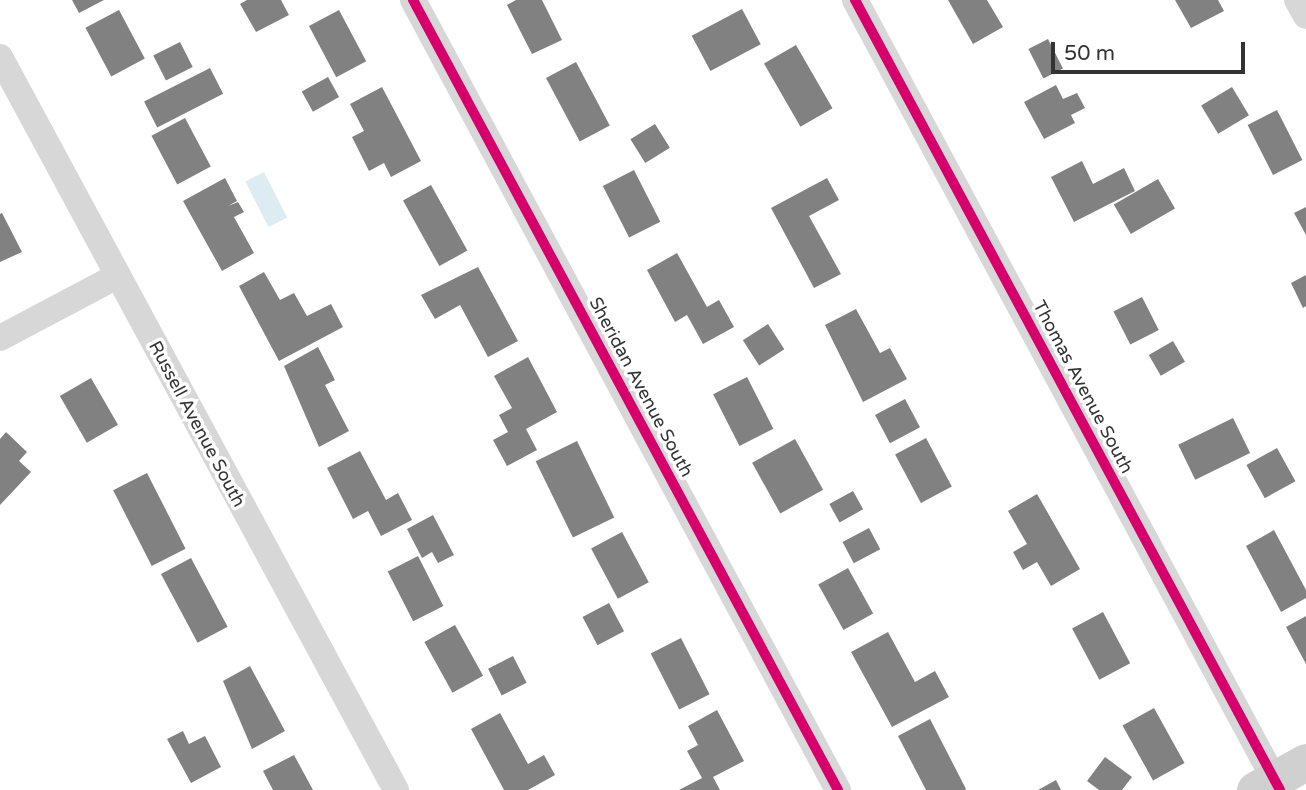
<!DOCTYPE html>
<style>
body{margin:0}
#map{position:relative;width:1306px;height:790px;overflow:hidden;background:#fff;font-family:"Varela Round",sans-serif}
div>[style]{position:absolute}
.water>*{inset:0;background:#ddebf3;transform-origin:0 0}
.building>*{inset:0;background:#818181;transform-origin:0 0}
.street>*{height:26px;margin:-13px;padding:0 13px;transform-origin:13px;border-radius:13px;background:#d7d7d7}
.secondary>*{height:37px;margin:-18.5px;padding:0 18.5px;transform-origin:18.5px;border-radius:18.5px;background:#d0d0d0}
.cycleway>*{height:10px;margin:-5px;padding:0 5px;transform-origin:5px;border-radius:5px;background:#d6006c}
span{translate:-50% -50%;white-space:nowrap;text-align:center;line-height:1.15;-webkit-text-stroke:7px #fff;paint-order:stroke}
.street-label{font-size:18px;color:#333}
.scale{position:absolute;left:1051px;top:42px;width:194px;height:32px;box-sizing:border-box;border:4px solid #333;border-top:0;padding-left:9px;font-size:21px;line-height:24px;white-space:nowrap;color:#333;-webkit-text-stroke:5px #fff;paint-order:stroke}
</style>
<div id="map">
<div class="water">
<i style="left:264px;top:172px;width:51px;height:21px;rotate:63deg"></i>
</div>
<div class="building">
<i style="clip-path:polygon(72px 0,104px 0,79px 13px)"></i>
<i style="clip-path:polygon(247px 0,281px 0,289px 15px,256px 32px,240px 4px)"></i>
<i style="clip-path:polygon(516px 0,542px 0,562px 40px,532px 54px,507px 5px)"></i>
<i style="clip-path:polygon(948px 0,987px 0,1003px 27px,973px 44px)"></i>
<i style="clip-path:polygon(1175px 0,1218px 0,1224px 11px,1191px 28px)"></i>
<i style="left:742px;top:9px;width:40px;height:57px;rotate:62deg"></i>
<i style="left:119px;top:10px;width:55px;height:38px;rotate:62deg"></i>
<i style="left:339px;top:10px;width:58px;height:34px;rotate:62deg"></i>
<i style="left:1048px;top:39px;width:33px;height:22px;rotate:63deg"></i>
<i style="left:180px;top:42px;width:28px;height:30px;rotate:63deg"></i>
<i style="left:796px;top:45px;width:73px;height:37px;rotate:60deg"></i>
<i style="left:576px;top:62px;width:72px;height:34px;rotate:62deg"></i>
<i style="left:210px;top:68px;width:29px;height:74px;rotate:63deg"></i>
<i style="left:328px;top:77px;width:23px;height:30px;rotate:61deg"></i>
<i style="clip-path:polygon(1056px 85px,1063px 99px,1077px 93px,1085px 108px,1071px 115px,1075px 123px,1044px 139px,1024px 102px)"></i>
<i style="clip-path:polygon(382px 87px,421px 161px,391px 177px,384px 163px,369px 171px,352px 137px,364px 131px,350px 104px)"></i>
<i style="left:1232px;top:87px;width:33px;height:36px;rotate:59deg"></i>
<i style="left:1277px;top:110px;width:56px;height:33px;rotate:63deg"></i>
<i style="left:185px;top:118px;width:55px;height:38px;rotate:62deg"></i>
<i style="left:655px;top:124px;width:28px;height:29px;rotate:58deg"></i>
<i style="clip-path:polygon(1082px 161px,1093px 184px,1124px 168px,1135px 191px,1074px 222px,1051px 177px)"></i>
<i style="left:634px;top:170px;width:58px;height:35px;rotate:63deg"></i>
<i style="clip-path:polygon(225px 178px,237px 201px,228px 206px,238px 202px,244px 212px,234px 217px,254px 253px,222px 271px,183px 201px)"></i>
<i style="clip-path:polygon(827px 178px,839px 200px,809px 216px,841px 274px,814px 288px,771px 208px)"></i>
<i style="left:1158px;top:179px;width:34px;height:51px;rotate:60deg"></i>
<i style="left:431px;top:185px;width:75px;height:32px;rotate:61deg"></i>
<i style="clip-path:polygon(1306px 207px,1306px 235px,1294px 213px)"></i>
<i style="clip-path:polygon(2px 213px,22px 252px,0 262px,0 214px)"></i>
<i style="clip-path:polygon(677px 253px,707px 307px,719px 300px,734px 327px,703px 344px,687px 315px,675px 322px,647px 270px)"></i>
<i style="clip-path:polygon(478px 267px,518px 341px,488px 357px,460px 305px,435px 319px,421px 295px)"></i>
<i style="clip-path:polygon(264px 272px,280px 300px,294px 293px,307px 316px,331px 304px,343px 327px,279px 361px,239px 286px)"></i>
<i style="clip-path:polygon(1306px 275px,1306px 306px,1303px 308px,1291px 283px)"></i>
<i style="left:1142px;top:297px;width:37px;height:32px;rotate:63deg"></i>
<i style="clip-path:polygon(856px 309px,880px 353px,890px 348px,907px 379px,863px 402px,825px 325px)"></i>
<i style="left:768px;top:324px;width:30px;height:30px;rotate:57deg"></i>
<i style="left:1173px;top:341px;width:24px;height:28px;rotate:60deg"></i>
<i style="clip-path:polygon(318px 347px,335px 380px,325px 385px,349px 431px,319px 447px,284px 366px)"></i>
<i style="clip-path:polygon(528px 357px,557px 412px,526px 429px,537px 450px,507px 466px,493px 440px,508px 432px,499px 415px,512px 408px,494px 376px)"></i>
<i style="left:747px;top:377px;width:58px;height:38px;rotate:63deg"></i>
<i style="left:91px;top:378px;width:54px;height:36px;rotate:60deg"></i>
<i style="left:905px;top:399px;width:32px;height:34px;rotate:62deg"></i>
<i style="left:1233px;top:418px;width:39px;height:61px;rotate:64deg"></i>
<i style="clip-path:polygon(6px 432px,27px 452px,19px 461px,31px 472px,0 505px,0 439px)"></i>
<i style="left:926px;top:438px;width:55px;height:35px;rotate:62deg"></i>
<i style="left:795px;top:439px;width:58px;height:49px;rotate:61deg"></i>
<i style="left:577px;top:441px;width:85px;height:46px;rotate:64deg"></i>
<i style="left:1277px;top:448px;width:38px;height:35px;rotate:61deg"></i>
<i style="clip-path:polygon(360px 451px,386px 500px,398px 493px,412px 520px,381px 536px,368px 511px,353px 519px,327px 468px)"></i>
<i style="left:147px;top:473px;width:85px;height:38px;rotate:63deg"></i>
<i style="left:853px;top:491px;width:21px;height:27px;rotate:61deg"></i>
<i style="clip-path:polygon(1037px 494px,1080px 569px,1051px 586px,1037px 562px,1023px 570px,1013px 552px,1027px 544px,1008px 511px)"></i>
<i style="clip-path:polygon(433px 515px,454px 555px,438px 563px,432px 552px,422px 558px,407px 529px)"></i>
<i style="left:869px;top:528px;width:24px;height:30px;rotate:62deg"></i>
<i style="clip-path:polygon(1274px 530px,1306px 590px,1306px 598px,1281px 612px,1246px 546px)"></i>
<i style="left:622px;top:532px;width:57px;height:35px;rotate:62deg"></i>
<i style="left:418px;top:556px;width:56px;height:34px;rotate:63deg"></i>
<i style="left:191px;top:558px;width:78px;height:34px;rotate:62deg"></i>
<i style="left:848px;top:568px;width:52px;height:34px;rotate:61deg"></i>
<i style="left:609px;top:603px;width:32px;height:30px;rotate:62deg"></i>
<i style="left:1103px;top:612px;width:58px;height:35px;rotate:62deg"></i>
<i style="clip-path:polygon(1306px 616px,1306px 664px,1286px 627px)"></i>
<i style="left:455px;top:625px;width:58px;height:35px;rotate:61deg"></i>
<i style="clip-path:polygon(888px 632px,915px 682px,935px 671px,949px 697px,892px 727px,851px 652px)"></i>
<i style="left:681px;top:638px;width:63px;height:34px;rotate:63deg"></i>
<i style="left:513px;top:656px;width:30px;height:28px;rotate:63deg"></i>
<i style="clip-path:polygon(250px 666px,285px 731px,252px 749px,223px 681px)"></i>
<i style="left:1154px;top:708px;width:63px;height:36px;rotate:61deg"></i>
<i style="clip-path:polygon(717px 710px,744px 761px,713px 777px,720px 790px,679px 790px,702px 778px,687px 751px,698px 745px,688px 726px)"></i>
<i style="clip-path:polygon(500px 713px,528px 764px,544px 755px,555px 775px,528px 790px,504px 790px,471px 729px)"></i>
<i style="clip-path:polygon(930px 719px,966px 789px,965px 790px,926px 790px,898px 736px)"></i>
<i style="clip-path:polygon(183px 731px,189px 744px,205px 736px,221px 767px,191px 783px,167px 739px)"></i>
<i style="clip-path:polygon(294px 755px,313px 790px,273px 790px,263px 771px)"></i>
<i style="clip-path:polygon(1105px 757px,1132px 777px,1122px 790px,1099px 790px,1087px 781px)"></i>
<i style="clip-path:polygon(1056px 780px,1061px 790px,1038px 790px)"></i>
</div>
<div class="street">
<i style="left:413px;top:0;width:897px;rotate:61.72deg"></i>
<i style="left:855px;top:0;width:897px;rotate:61.72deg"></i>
<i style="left:1297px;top:0;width:18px;rotate:61deg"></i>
<i style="left:0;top:57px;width:833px;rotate:61.62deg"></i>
<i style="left:0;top:338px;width:132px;rotate:-27.9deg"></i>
</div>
<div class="secondary">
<i style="left:1255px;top:790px;width:58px;rotate:-28.8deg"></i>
</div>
<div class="cycleway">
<i style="left:413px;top:0;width:897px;rotate:61.72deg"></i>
<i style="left:855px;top:0;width:897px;rotate:61.72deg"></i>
</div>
<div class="street-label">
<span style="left:641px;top:387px;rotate:62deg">Sheridan Avenue South</span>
<span style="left:1083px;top:387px;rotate:62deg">Thomas Avenue South</span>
<span style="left:197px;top:424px;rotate:62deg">Russell Avenue South</span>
</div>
<div class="scale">50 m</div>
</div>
